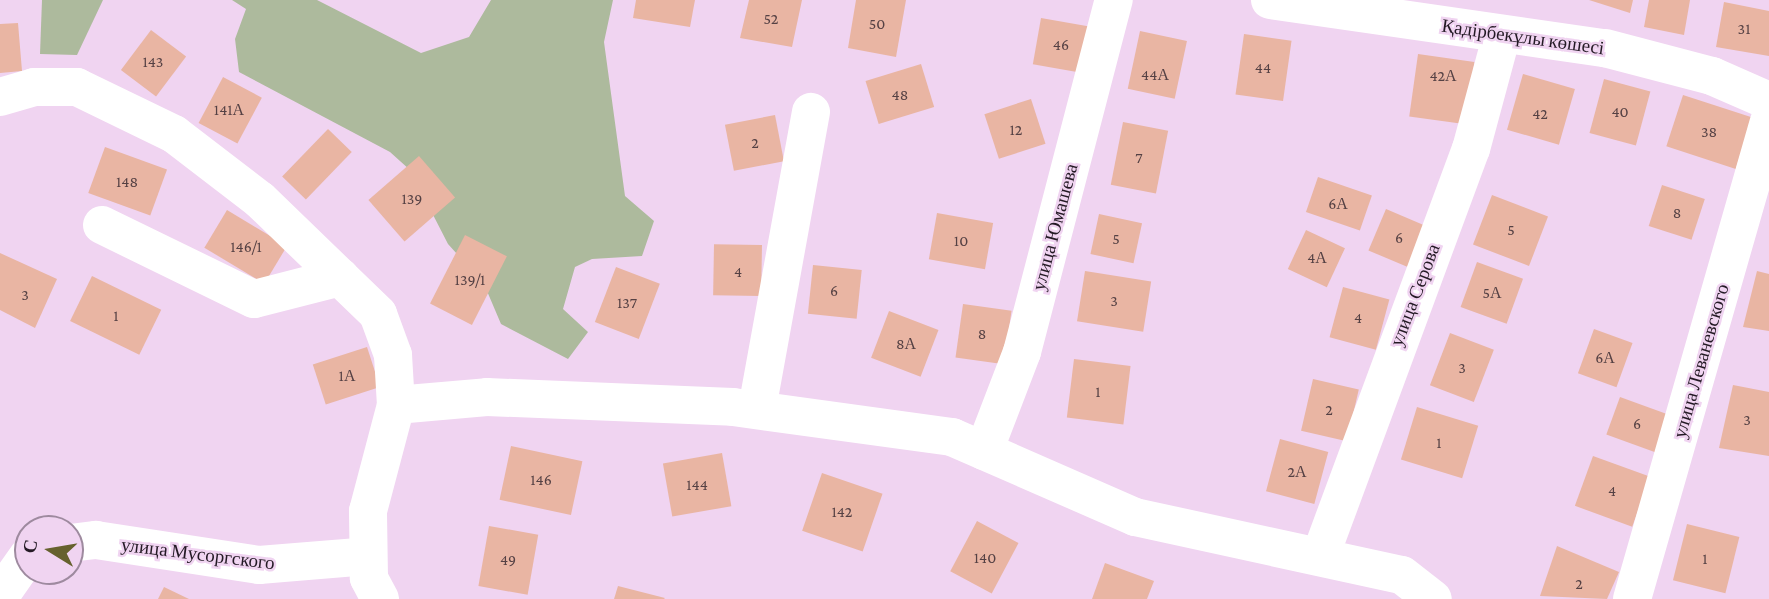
<!DOCTYPE html>
<meta charset="utf-8">
<style>
body{margin:0}
#map{position:relative;width:1769px;height:599px;overflow:hidden;background:#f0d4f1;font-family:"Crimson Pro",serif}
div>[style]{position:absolute}
.green>*{inset:0;background:#adba9d}
.building>*{inset:0;background:#e9b5a3;transform-origin:0 0}
.minor>*{height:38px;margin:-19px;padding:0 19px;transform-origin:19px;border-radius:19px;background:#fff}
span{translate:-50% -50%;white-space:nowrap;text-align:center;line-height:1.15;-webkit-text-stroke:5px #f0d4f1;paint-order:stroke}
.number-label{font-size:16px;color:#554144}
.number-label span{-webkit-text-stroke-width:0}
.street-label{font-size:19px;color:#241a25}
.north{position:absolute;left:14px;top:515px;width:70px;height:70px;box-sizing:border-box;background:#f0d4f1;border:2px solid #9e8a9f;border-radius:50%;rotate:281deg;font-size:19px;font-weight:700;line-height:28px;text-align:center;color:#241a25}
.north::after{content:'';display:block;margin:auto;width:24px;height:32px;background:#66612e;clip-path:polygon(50% 0,100% 100%,50% 72%,0 100%)}
</style>
<div id="map">
<div class="green">
<i style="clip-path:polygon(42px 0,103px 0,77px 55px,40px 54px)"></i>
<i style="clip-path:polygon(232px 0,317px 0,421px 53px,469px 37px,491px 0,613px 0,604px 42px,625px 196px,654px 221px,642px 256px,592px 259px,575px 267px,563px 309px,588px 332px,568px 359px,501px 324px,484px 284px,448px 244px,410px 170px,390px 152px,239px 72px,235px 39px,246px 9px)"></i>
</div>
<div class="building">
<i style="clip-path:polygon(636px 0,695px 0,690px 27px,633px 18px)"></i>
<i style="clip-path:polygon(749px 0,802px 0,792px 47px,740px 38px)"></i>
<i style="clip-path:polygon(856px 0,906px 0,896px 57px,848px 48px)"></i>
<i style="clip-path:polygon(1589px 0,1633px 0,1630px 13px)"></i>
<i style="clip-path:polygon(1649px 0,1690px 0,1684px 35px,1644px 27px)"></i>
<i style="clip-path:polygon(1724px 2px,1769px 11px,1769px 56px,1716px 47px)"></i>
<i style="left:1041px;top:18px;width:52px;height:47px;rotate:10deg"></i>
<i style="clip-path:polygon(18px 23px,22px 71px,0 73px,0 24px)"></i>
<i style="left:151px;top:30px;width:44px;height:50px;rotate:37deg"></i>
<i style="left:1140px;top:31px;width:48px;height:59px;rotate:12deg"></i>
<i style="left:1244px;top:34px;width:48px;height:61px;rotate:8deg"></i>
<i style="left:1418px;top:54px;width:57px;height:63px;rotate:8deg"></i>
<i style="left:921px;top:64px;width:45px;height:58px;rotate:73deg"></i>
<i style="left:1523px;top:74px;width:54px;height:58px;rotate:16deg"></i>
<i style="left:223px;top:77px;width:44px;height:52px;rotate:28deg"></i>
<i style="left:1604px;top:79px;width:48px;height:56px;rotate:15deg"></i>
<i style="left:1683px;top:95px;width:73px;height:54px;rotate:18deg"></i>
<i style="left:1031px;top:99px;width:47px;height:49px;rotate:72deg"></i>
<i style="left:775px;top:115px;width:47px;height:51px;rotate:79deg"></i>
<i style="left:1123px;top:122px;width:46px;height:64px;rotate:11deg"></i>
<i style="left:328px;top:129px;width:33px;height:66px;rotate:44deg"></i>
<i style="left:105px;top:147px;width:66px;height:49px;rotate:20deg"></i>
<i style="left:419px;top:156px;width:55px;height:67px;rotate:49deg"></i>
<i style="left:1318px;top:177px;width:57px;height:37px;rotate:19deg"></i>
<i style="left:1662px;top:185px;width:45px;height:43px;rotate:18deg"></i>
<i style="left:1492px;top:195px;width:60px;height:53px;rotate:21deg"></i>
<i style="left:1386px;top:209px;width:44px;height:45px;rotate:23deg"></i>
<i style="left:227px;top:210px;width:70px;height:44px;rotate:31deg"></i>
<i style="left:937px;top:213px;width:57px;height:47px;rotate:10deg"></i>
<i style="left:1099px;top:214px;width:44px;height:41px;rotate:12deg"></i>
<i style="left:1306px;top:230px;width:43px;height:43px;rotate:25deg"></i>
<i style="left:465px;top:235px;width:47px;height:77px;rotate:27deg"></i>
<i style="left:762px;top:245px;width:51px;height:48px;rotate:91deg"></i>
<i style="clip-path:polygon(0 253px,57px 279px,35px 328px,0 310px)"></i>
<i style="left:1477px;top:262px;width:49px;height:48px;rotate:20deg"></i>
<i style="left:813px;top:265px;width:49px;height:49px;rotate:6deg"></i>
<i style="left:616px;top:267px;width:47px;height:59px;rotate:21deg"></i>
<i style="left:1085px;top:271px;width:67px;height:51px;rotate:9deg"></i>
<i style="clip-path:polygon(1757px 271px,1769px 274px,1769px 331px,1743px 327px)"></i>
<i style="left:92px;top:276px;width:77px;height:50px;rotate:26deg"></i>
<i style="left:1343px;top:287px;width:48px;height:52px;rotate:15deg"></i>
<i style="left:963px;top:304px;width:49px;height:54px;rotate:8deg"></i>
<i style="left:889px;top:311px;width:53px;height:50px;rotate:21deg"></i>
<i style="left:1594px;top:329px;width:41px;height:47px;rotate:20deg"></i>
<i style="left:1450px;top:333px;width:47px;height:56px;rotate:21deg"></i>
<i style="left:367px;top:347px;width:42px;height:57px;rotate:72deg"></i>
<i style="left:1074px;top:359px;width:57px;height:59px;rotate:7deg"></i>
<i style="left:1313px;top:379px;width:47px;height:53px;rotate:13deg"></i>
<i style="clip-path:polygon(1733px 385px,1769px 392px,1769px 456px,1719px 448px)"></i>
<i style="left:1620px;top:397px;width:52px;height:40px;rotate:20deg"></i>
<i style="left:1417px;top:407px;width:64px;height:55px;rotate:17deg"></i>
<i style="left:1280px;top:439px;width:50px;height:54px;rotate:15deg"></i>
<i style="left:511px;top:446px;width:73px;height:55px;rotate:12deg"></i>
<i style="left:722px;top:453px;width:54px;height:60px;rotate:80deg"></i>
<i style="left:1593px;top:456px;width:61px;height:53px;rotate:20deg"></i>
<i style="left:822px;top:473px;width:64px;height:61px;rotate:19deg"></i>
<i style="left:977px;top:521px;width:47px;height:57px;rotate:28deg"></i>
<i style="left:1687px;top:524px;width:54px;height:58px;rotate:14deg"></i>
<i style="left:489px;top:526px;width:50px;height:61px;rotate:10deg"></i>
<i style="clip-path:polygon(1557px 546px,1619px 572px,1607px 599px,1540px 596px)"></i>
<i style="clip-path:polygon(1105px 563px,1154px 581px,1147px 599px,1092px 599px)"></i>
<i style="clip-path:polygon(618px 586px,665px 598px,664px 599px,614px 599px)"></i>
<i style="clip-path:polygon(164px 587px,189px 599px,158px 599px)"></i>
</div>
<div class="minor">
<i style="left:1270px;top:0;width:338px;rotate:8.2deg"></i>
<i style="left:1605px;top:48px;width:111px;rotate:14.7deg"></i>
<i style="left:1712px;top:76px;width:62px;rotate:23.7deg"></i>
<i style="left:0;top:97px;width:35px;rotate:-16deg"></i>
<i style="left:34px;top:87px;width:43px"></i>
<i style="left:77px;top:87px;width:108px;rotate:25.9deg"></i>
<i style="left:174px;top:134px;width:108px;rotate:37.5deg"></i>
<i style="left:260px;top:200px;width:164px;rotate:44deg"></i>
<i style="left:378px;top:314px;width:44px;rotate:69.9deg"></i>
<i style="left:393px;top:355px;width:50px;rotate:86.6deg"></i>
<i style="left:396px;top:405px;width:91px;rotate:-5deg"></i>
<i style="left:487px;top:397px;width:246px;rotate:2.3deg"></i>
<i style="left:733px;top:407px;width:221px;rotate:7.8deg"></i>
<i style="left:952px;top:437px;width:200px;rotate:23.6deg"></i>
<i style="left:1135px;top:517px;width:273px;rotate:12.3deg"></i>
<i style="left:1402px;top:575px;width:39px;rotate:38deg"></i>
<i style="left:102px;top:225px;width:169px;rotate:26deg"></i>
<i style="left:254px;top:299px;width:89px;rotate:-14.3deg"></i>
<i style="left:757px;top:409px;width:302px;rotate:-79.7deg"></i>
<i style="left:984px;top:451px;width:106px;rotate:-69deg"></i>
<i style="left:1022px;top:352px;width:364px;rotate:-75.4deg"></i>
<i style="left:70px;top:543px;width:26px;rotate:-7deg"></i>
<i style="left:96px;top:540px;width:165px;rotate:8.7deg"></i>
<i style="left:259px;top:565px;width:109px;rotate:-4.7deg"></i>
<i style="left:1321px;top:554px;width:432px;rotate:-69.7deg"></i>
<i style="left:1471px;top:149px;width:119px;rotate:-74.9deg"></i>
<i style="left:0;top:596px;width:49px;rotate:-55deg"></i>
<i style="left:380px;top:599px;width:24px;rotate:-118deg"></i>
<i style="left:369px;top:578px;width:67px;rotate:-90.9deg"></i>
<i style="left:368px;top:511px;width:110px;rotate:-75.2deg"></i>
<i style="left:1632px;top:599px;width:496px;rotate:-74deg"></i>
</div>
<div class="number-label">
<span style="left:771px;top:19px">52</span>
<span style="left:877px;top:24px">50</span>
<span style="left:1744px;top:29px">31</span>
<span style="left:1061px;top:45px">46</span>
<span style="left:153px;top:62px">143</span>
<span style="left:1263px;top:68px">44</span>
<span style="left:1155px;top:75px">44А</span>
<span style="left:1443px;top:76px">42А</span>
<span style="left:900px;top:95px">48</span>
<span style="left:229px;top:110px">141А</span>
<span style="left:1620px;top:112px">40</span>
<span style="left:1540px;top:114px">42</span>
<span style="left:1016px;top:130px">12</span>
<span style="left:1709px;top:132px">38</span>
<span style="left:755px;top:143px">2</span>
<span style="left:1139px;top:158px">7</span>
<span style="left:127px;top:182px">148</span>
<span style="left:412px;top:199px">139</span>
<span style="left:1338px;top:204px">6А</span>
<span style="left:1677px;top:213px">8</span>
<span style="left:1511px;top:230px">5</span>
<span style="left:1399px;top:238px">6</span>
<span style="left:1116px;top:239px">5</span>
<span style="left:961px;top:241px">10</span>
<span style="left:246px;top:247px">146/1</span>
<span style="left:1317px;top:258px">4А</span>
<span style="left:738px;top:272px">4</span>
<span style="left:470px;top:280px">139/1</span>
<span style="left:834px;top:291px">6</span>
<span style="left:1492px;top:293px">5А</span>
<span style="left:25px;top:295px">3</span>
<span style="left:1114px;top:301px">3</span>
<span style="left:627px;top:303px">137</span>
<span style="left:116px;top:316px">1</span>
<span style="left:1358px;top:318px">4</span>
<span style="left:982px;top:334px">8</span>
<span style="left:906px;top:344px">8А</span>
<span style="left:1605px;top:358px">6А</span>
<span style="left:1462px;top:368px">3</span>
<span style="left:347px;top:376px">1А</span>
<span style="left:1098px;top:392px">1</span>
<span style="left:1329px;top:410px">2</span>
<span style="left:1747px;top:420px">3</span>
<span style="left:1637px;top:424px">6</span>
<span style="left:1439px;top:443px">1</span>
<span style="left:1297px;top:472px">2А</span>
<span style="left:541px;top:480px">146</span>
<span style="left:697px;top:485px">144</span>
<span style="left:1612px;top:491px">4</span>
<span style="left:842px;top:512px">142</span>
<span style="left:985px;top:558px">140</span>
<span style="left:1705px;top:559px">1</span>
<span style="left:508px;top:560px">49</span>
<span style="left:1579px;top:584px">2</span>
</div>
<div class="street-label">
<span style="left:1523px;top:37px;rotate:8deg">Қадірбекұлы көшесі</span>
<span style="left:1055px;top:227px;rotate:-75deg">улица Юмашева</span>
<span style="left:1415px;top:295px;rotate:-69deg">улица Серова</span>
<span style="left:1701px;top:361px;rotate:-74deg">улица Леваневского</span>
<span style="left:198px;top:554px;rotate:7deg">улица Мусоргского</span>
</div>
<div class="north">С</div>
</div>
